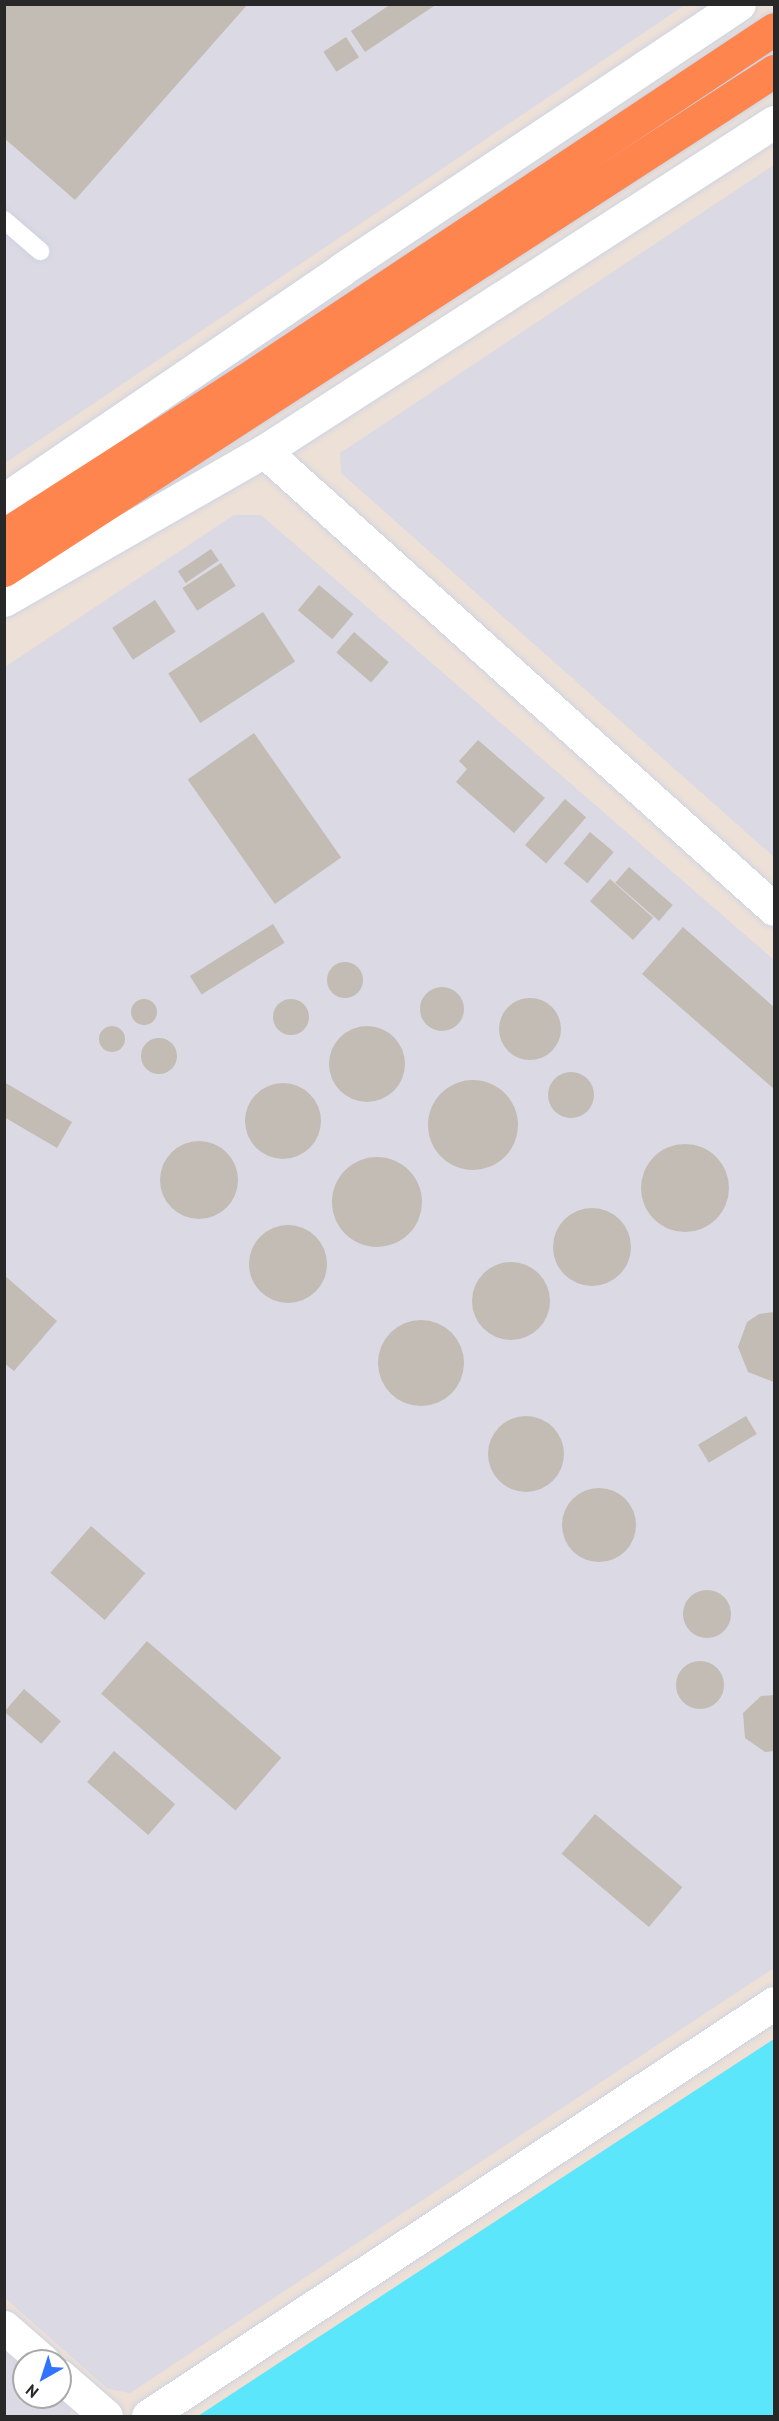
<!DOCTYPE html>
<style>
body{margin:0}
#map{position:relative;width:779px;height:2421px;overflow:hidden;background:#ece0d7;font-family:"PT Sans",sans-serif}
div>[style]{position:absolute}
.industrial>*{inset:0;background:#dbd9e3}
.water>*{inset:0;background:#5ce6fc}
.building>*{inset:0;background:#c3bcb4;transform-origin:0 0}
.round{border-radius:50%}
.roads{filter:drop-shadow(0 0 2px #ccd3e3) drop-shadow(0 0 2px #ccd3e3)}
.service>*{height:18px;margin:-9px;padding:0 9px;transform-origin:9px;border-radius:9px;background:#fff}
.minor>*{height:33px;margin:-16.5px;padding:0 16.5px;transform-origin:16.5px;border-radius:16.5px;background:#fff}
.tertiary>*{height:33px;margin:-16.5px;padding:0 16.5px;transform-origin:16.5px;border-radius:16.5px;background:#fff}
.motorway>*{height:33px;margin:-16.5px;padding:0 16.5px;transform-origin:16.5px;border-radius:16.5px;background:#ff854f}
span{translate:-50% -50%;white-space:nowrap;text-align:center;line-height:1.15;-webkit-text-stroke:5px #fff;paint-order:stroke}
.frame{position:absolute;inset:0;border:6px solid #282828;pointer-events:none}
.north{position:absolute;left:12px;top:2349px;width:60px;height:60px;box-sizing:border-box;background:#fff;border:2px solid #a9a9a9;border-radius:50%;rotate:219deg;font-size:16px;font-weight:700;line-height:24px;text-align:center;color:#282828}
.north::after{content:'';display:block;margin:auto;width:21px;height:27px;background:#3172ff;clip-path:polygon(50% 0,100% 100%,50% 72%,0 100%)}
</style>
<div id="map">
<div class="industrial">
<i style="clip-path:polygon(5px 5px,685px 5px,5px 463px)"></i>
<i style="clip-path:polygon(774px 165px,774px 857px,341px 473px,340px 453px)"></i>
<i style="clip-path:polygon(234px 515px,261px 515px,774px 960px,774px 1968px,130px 2393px,108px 2389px,5px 2298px,5px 667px)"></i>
<i style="clip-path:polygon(5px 2352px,24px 2369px,24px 2397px,56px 2397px,71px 2410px,70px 2416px,5px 2416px)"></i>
</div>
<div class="water">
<i style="clip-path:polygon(774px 2039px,774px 2416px,198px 2416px)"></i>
</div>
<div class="building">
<i style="clip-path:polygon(4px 4px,248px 4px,75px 200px,4px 138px)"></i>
<i style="clip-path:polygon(391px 4px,437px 4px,365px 52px,351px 31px)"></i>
<i style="left:346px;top:37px;width:24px;height:27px;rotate:57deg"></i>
<i style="left:211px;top:549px;width:14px;height:40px;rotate:56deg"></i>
<i style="left:221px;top:563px;width:27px;height:46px;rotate:57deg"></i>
<i style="left:319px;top:585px;width:45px;height:33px;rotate:40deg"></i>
<i style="left:155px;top:600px;width:38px;height:51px;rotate:57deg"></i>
<i style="left:263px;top:612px;width:59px;height:113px;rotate:57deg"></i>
<i style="left:354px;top:632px;width:46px;height:27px;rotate:41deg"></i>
<i style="left:254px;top:733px;width:152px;height:81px;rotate:55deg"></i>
<i style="clip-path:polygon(478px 740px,545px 798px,514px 833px,456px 782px,467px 769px,459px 761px)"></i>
<i style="left:565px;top:799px;width:28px;height:61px;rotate:41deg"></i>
<i style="left:590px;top:832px;width:31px;height:41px;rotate:40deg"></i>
<i style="left:629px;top:867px;width:58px;height:21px;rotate:41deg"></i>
<i style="left:610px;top:879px;width:58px;height:30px;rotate:42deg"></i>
<i style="left:273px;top:924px;width:22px;height:98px;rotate:58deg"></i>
<i style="clip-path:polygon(683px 927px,774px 1007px,774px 1089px,642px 974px)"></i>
<i class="round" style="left:327px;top:962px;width:36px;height:36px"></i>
<i class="round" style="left:420px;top:987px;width:44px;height:44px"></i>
<i class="round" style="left:499px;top:998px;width:62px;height:62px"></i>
<i class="round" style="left:131px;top:999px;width:26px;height:26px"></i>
<i class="round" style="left:273px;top:999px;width:36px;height:36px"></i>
<i class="round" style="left:99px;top:1026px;width:26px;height:26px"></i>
<i class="round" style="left:329px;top:1026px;width:76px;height:76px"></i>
<i class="round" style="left:141px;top:1038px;width:36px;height:36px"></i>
<i class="round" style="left:548px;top:1072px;width:46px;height:46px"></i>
<i class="round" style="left:428px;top:1080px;width:90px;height:90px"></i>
<i style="clip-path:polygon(4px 1082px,72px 1122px,57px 1148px,4px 1117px)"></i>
<i class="round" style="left:245px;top:1083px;width:76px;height:76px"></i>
<i class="round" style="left:160px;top:1141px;width:78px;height:78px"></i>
<i class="round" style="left:641px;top:1144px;width:88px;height:88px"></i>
<i class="round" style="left:332px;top:1157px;width:90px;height:90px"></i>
<i class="round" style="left:553px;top:1208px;width:78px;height:78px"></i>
<i class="round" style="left:249px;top:1225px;width:78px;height:78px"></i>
<i class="round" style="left:472px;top:1262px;width:78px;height:78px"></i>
<i style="clip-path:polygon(4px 1275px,57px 1321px,14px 1371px,4px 1363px)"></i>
<i style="clip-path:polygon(774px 1312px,774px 1382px,748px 1372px,738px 1347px,747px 1322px,759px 1314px)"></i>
<i class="round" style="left:378px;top:1320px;width:86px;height:86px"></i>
<i style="left:746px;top:1416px;width:21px;height:56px;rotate:59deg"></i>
<i class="round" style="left:488px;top:1416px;width:76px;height:76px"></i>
<i class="round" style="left:562px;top:1488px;width:74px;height:74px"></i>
<i style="left:91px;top:1526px;width:72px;height:62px;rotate:41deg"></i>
<i class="round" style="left:683px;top:1590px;width:48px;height:48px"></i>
<i style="left:147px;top:1641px;width:178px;height:70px;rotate:41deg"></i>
<i class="round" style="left:676px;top:1661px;width:48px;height:48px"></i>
<i style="left:24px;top:1689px;width:49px;height:30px;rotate:41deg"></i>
<i style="clip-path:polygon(774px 1695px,774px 1751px,765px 1752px,745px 1738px,743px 1713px,761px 1696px)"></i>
<i style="left:114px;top:1751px;width:81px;height:41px;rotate:41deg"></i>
<i style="left:595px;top:1814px;width:114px;height:52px;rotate:40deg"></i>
</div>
<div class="roads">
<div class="service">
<i style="left:4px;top:220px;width:48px;rotate:40.7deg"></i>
</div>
<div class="minor">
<i style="left:264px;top:451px;width:685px;rotate:41.93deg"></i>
<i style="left:4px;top:500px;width:409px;rotate:-34.3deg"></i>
<i style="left:342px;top:269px;width:477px;rotate:-33.7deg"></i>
<i style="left:4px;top:600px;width:300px;rotate:-29.8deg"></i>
<i style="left:264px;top:451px;width:607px;rotate:-32.83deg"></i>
<i style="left:148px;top:2416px;width:750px;rotate:-33.41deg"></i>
</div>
<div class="tertiary">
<i style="left:4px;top:2327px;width:52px;rotate:41.1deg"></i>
<i style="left:60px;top:2376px;width:61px;rotate:41deg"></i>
</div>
<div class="motorway">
<i style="left:4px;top:535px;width:285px;rotate:-32.7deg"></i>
<i style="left:244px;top:381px;width:636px;rotate:-33.59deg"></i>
<i style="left:4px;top:570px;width:918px;rotate:-32.95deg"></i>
</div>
</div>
<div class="frame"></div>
<div class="north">N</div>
</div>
